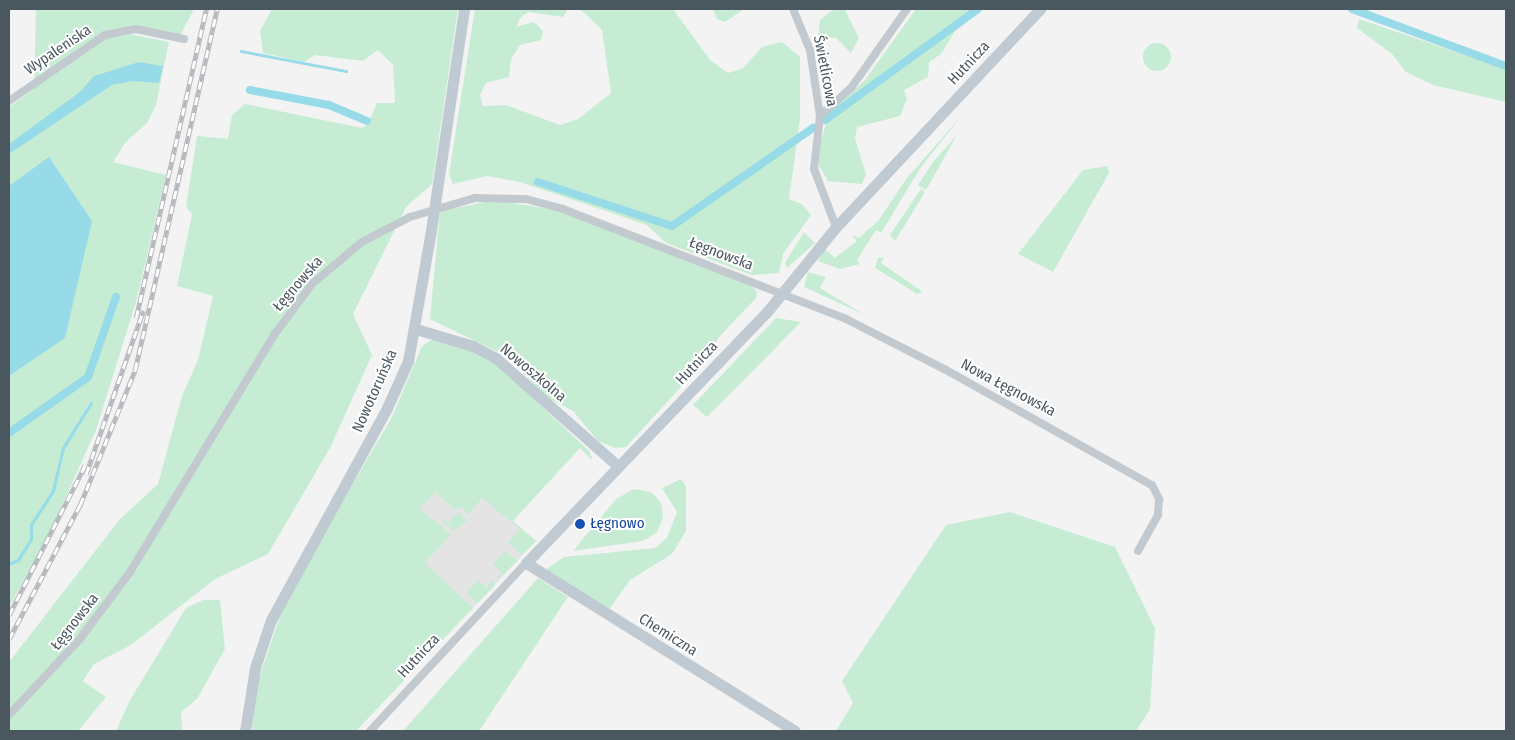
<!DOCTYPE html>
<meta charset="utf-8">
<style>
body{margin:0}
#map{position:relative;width:1515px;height:740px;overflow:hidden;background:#f4f3f3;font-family:"Fira Sans Condensed",sans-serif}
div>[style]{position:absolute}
.education>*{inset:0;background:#e5e4e4}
.green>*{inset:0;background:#c6edd3}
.round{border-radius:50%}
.water>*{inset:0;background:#96dbe7}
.stream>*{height:2.5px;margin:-1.25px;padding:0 1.25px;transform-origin:1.25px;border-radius:1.25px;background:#96dbe7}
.canal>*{height:8px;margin:-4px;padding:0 4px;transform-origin:4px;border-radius:4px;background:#96dbe7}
.street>*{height:8px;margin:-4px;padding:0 4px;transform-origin:4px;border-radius:4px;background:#c2cad0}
.secondary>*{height:11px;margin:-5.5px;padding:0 5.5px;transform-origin:5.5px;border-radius:5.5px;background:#c0cad2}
.rail>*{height:4.5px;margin-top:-2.25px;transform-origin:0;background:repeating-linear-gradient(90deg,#fff 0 8px,#b5b8bc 0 16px);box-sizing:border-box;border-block:1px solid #b5b8bc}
.secondary-bridge>*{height:11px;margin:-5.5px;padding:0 5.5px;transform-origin:5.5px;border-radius:5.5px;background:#c0cad2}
.dots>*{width:14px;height:14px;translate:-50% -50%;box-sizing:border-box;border:2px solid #fff;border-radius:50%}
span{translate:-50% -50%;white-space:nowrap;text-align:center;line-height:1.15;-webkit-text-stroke:4px #fff;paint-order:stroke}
.street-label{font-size:15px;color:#4b575f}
.transit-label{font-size:15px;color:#164399}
.left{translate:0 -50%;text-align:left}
.frame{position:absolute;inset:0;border:10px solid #4b575f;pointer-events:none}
</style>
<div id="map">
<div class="education">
<i style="clip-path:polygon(401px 426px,536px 541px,470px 611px,358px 502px)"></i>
</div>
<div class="green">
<i style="clip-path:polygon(36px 9px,194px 9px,180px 36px,135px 26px,114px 30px,119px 37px,130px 34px,169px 42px,156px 105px,147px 123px,125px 143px,113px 162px,166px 175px,136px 302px,96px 430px,45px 543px,9px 607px,9px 107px,34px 89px)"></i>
<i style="clip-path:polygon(272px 9px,458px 9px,432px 184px,406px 207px,353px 314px,372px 355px,330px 448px,268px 554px,215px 579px,131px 645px,94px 664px,83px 681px,106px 697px,78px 731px,9px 731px,9px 662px,120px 519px,158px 484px,182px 396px,198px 360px,213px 296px,177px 286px,192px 214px,186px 207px,197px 136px,228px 139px,232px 115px,245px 104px,362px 128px,368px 124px,377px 103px,395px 103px,393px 65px,378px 50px,363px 61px,315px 55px,304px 62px,263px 53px,260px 31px)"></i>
<i style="clip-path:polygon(475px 9px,568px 9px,563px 17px,528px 12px,521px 17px,516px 27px,534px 22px,543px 31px,541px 40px,520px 45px,511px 59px,509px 77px,486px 83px,480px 95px,483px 106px,506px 105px,560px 125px,578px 119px,611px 93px,602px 30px,580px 9px,673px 9px,710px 60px,728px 73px,743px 68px,762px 47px,782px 42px,800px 57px,800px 120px,789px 199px,802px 204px,811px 215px,783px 254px,779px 273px,752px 275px,666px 243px,647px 225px,520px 182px,487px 176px,453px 184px,449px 174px)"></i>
<i style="clip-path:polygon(713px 9px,744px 9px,725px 22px,717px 19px)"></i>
<i style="clip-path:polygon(834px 9px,845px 10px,859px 38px,851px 53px,836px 38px,818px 37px,820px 20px)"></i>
<i style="clip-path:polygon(916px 9px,976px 9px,977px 14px,955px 31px,941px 54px,929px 62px,928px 77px,904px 90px,907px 99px,900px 116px,857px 127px,855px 139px,866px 174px,862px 184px,828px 181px,819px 166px,818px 149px,830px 112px,865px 80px)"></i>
<i style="clip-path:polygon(1359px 19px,1506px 69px,1506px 102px,1433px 85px,1406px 72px,1392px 54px,1357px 28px)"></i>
<i class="round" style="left:1143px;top:43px;width:28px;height:28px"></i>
<i style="clip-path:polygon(964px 113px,921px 167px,881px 233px,876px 230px,857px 260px,860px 264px,840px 269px,818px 261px,824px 248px,835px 258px,857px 241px,851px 235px,859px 238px,878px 221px,907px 178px)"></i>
<i style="clip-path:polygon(957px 135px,926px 190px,918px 185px,933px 162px)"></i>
<i style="clip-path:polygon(1108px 166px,1109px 173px,1053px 272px,1018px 254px,1083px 170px)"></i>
<i style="clip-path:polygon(921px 189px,925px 192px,895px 241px,890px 235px)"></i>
<i style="clip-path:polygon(495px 200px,556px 210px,749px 283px,757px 292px,756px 298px,719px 337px,704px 362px,698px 355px,691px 359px,701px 365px,626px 447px,615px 448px,598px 441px,573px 411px,546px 397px,508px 357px,430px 319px,440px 211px)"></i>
<i style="clip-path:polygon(804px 232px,815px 243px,787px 268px,785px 263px)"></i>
<i style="clip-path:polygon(878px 257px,884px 258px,881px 263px,923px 292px,917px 294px,875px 268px)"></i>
<i style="clip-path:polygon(808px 272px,826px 277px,820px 288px,865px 315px,804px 287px)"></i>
<i style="clip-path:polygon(776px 318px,801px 322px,707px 417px,693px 405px)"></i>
<i style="clip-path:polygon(433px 339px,473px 351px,499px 366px,589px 451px,593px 461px,580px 448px,513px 521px,536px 541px,522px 555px,508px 542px,520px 529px,482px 498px,468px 515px,460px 507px,454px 509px,435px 492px,420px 509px,451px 534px,425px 563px,473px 608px,356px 731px,252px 731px,255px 690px,287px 596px,392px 417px,422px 346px)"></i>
<i style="clip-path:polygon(681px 479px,686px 486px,686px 531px,672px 554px,630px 580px,608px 611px,544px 571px,564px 557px,655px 548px,667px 538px,677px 512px,662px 488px)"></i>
<i style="clip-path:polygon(634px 489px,651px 492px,661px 503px,663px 518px,657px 532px,643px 541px,573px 551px,616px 499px)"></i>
<i style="clip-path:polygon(447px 512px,454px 517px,459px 513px,467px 521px,453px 531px,440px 519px,449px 523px,453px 518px)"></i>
<i style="clip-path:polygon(1010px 512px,1115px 547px,1155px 628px,1150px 709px,1136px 731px,836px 731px,853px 703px,842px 681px,946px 525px)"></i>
<i style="clip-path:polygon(505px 551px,518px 560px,497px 580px,501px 571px,493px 564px)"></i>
<i style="clip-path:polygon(538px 578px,568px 597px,479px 731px,403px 731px)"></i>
<i style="clip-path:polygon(477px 580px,486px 587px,492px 581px,496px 584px,477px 604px,467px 593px)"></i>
<i style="clip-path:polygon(203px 600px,220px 600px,225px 649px,197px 699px,181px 712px,182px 731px,116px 731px,130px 700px,186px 608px)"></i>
</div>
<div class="water">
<i style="clip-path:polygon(139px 62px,163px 66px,159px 83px,132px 81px,112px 85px,9px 154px,9px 144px,80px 92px,94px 76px)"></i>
<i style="clip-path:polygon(49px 157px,92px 221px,65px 338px,9px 376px,9px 186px)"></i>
</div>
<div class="stream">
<i style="left:241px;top:51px;width:107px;rotate:10.8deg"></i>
<i style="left:9px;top:564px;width:10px;rotate:-24deg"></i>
<i style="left:18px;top:560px;width:25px;rotate:-58deg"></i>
<i style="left:31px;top:539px;width:14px;rotate:-90deg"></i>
<i style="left:31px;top:525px;width:40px;rotate:-57.1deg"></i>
<i style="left:53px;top:491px;width:44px;rotate:-76.9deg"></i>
<i style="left:63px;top:448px;width:53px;rotate:-58.1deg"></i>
</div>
<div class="canal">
<i style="left:1352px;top:9px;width:164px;rotate:20.3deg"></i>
<i style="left:250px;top:90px;width:80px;rotate:10.8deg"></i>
<i style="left:329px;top:105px;width:41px;rotate:22.8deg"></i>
<i style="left:825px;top:120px;width:189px;rotate:-36deg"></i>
<i style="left:538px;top:182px;width:141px;rotate:18.2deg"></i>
<i style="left:672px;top:226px;width:172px;rotate:-34.8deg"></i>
<i style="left:9px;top:433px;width:97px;rotate:-35.3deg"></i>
<i style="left:88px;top:377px;width:85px;rotate:-70.7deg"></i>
</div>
<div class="street">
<i style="left:793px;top:9px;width:44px;rotate:67.5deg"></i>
<i style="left:810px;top:50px;width:67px;rotate:81.4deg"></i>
<i style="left:820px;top:116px;width:53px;rotate:96.5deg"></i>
<i style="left:814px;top:169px;width:62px;rotate:69.2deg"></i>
<i style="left:9px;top:101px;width:116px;rotate:-34.5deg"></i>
<i style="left:105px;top:35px;width:32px;rotate:-11deg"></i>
<i style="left:136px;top:29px;width:49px;rotate:11.8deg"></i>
<i style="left:820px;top:116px;width:42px;rotate:-42.1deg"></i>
<i style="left:851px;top:88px;width:97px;rotate:-54.7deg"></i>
<i style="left:9px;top:715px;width:103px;rotate:-47deg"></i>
<i style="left:79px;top:640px;width:85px;rotate:-53.1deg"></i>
<i style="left:130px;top:572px;width:277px;rotate:-58.7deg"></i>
<i style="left:274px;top:335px;width:64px;rotate:-53.3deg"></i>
<i style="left:312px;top:284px;width:65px;rotate:-40deg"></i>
<i style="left:362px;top:242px;width:54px;rotate:-27.5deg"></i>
<i style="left:410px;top:217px;width:68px;rotate:-16.3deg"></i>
<i style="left:475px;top:198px;width:51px;rotate:1.1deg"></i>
<i style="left:526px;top:199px;width:38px;rotate:15deg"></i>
<i style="left:563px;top:209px;width:304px;rotate:21.2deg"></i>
<i style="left:846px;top:319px;width:112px;rotate:27deg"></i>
<i style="left:946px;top:370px;width:236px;rotate:29.2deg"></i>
<i style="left:1152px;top:485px;width:16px;rotate:63deg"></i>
<i style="left:1159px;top:499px;width:16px;rotate:94deg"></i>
<i style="left:1158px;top:515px;width:41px;rotate:119.1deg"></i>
<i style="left:370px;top:731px;width:229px;rotate:-47.1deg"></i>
</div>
<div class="secondary">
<i style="left:437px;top:190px;width:183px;rotate:-81.5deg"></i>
<i style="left:416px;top:329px;width:59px;rotate:16.6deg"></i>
<i style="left:473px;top:346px;width:27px;rotate:28deg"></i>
<i style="left:497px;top:359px;width:160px;rotate:41.5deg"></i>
<i style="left:245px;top:731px;width:64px;rotate:-81deg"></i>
<i style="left:255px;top:668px;width:51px;rotate:-71.6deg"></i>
<i style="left:271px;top:620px;width:242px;rotate:-61.3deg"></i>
<i style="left:387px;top:408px;width:51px;rotate:-65.9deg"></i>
<i style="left:408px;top:361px;width:133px;rotate:-80deg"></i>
<i style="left:795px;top:731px;width:317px;rotate:-148deg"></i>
<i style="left:526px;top:563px;width:347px;rotate:-46.2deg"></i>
<i style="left:766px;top:313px;width:111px;rotate:-50.9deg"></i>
<i style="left:836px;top:227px;width:299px;rotate:-46.9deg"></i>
</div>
<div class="rail">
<i style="left:136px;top:318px;width:317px;rotate:-77.2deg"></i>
<i style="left:86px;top:474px;width:173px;rotate:-70.7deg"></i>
<i style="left:9px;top:615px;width:168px;rotate:-63.1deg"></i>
<i style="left:9px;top:639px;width:152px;rotate:-62.1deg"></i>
<i style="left:80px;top:505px;width:146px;rotate:-67.8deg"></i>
<i style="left:135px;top:370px;width:370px;rotate:-77.2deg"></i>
</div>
<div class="secondary-bridge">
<i style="left:431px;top:230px;width:40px;rotate:-81.5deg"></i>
</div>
<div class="dots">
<i style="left:580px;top:524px;background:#1a4fb4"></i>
</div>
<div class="street-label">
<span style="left:58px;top:50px;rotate:-34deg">Wypaleniska</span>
<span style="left:969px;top:63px;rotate:-47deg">Hutnicza</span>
<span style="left:825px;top:71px;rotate:79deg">Świetlicowa</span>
<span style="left:721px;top:254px;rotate:21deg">Łęgnowska</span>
<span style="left:298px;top:284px;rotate:-49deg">Łęgnowska</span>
<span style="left:697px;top:363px;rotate:-47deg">Hutnicza</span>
<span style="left:533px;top:373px;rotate:40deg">Nowoszkolna</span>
<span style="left:1008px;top:388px;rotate:28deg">Nowa Łęgnowska</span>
<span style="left:375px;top:391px;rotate:-66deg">Nowotoruńska</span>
<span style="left:75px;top:622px;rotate:-52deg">Łęgnowska</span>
<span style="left:668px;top:635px;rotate:32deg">Chemiczna</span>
<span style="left:419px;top:656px;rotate:-47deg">Hutnicza</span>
</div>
<div class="transit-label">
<span class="left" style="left:590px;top:524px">Łęgnowo</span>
</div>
<div class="frame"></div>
</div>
